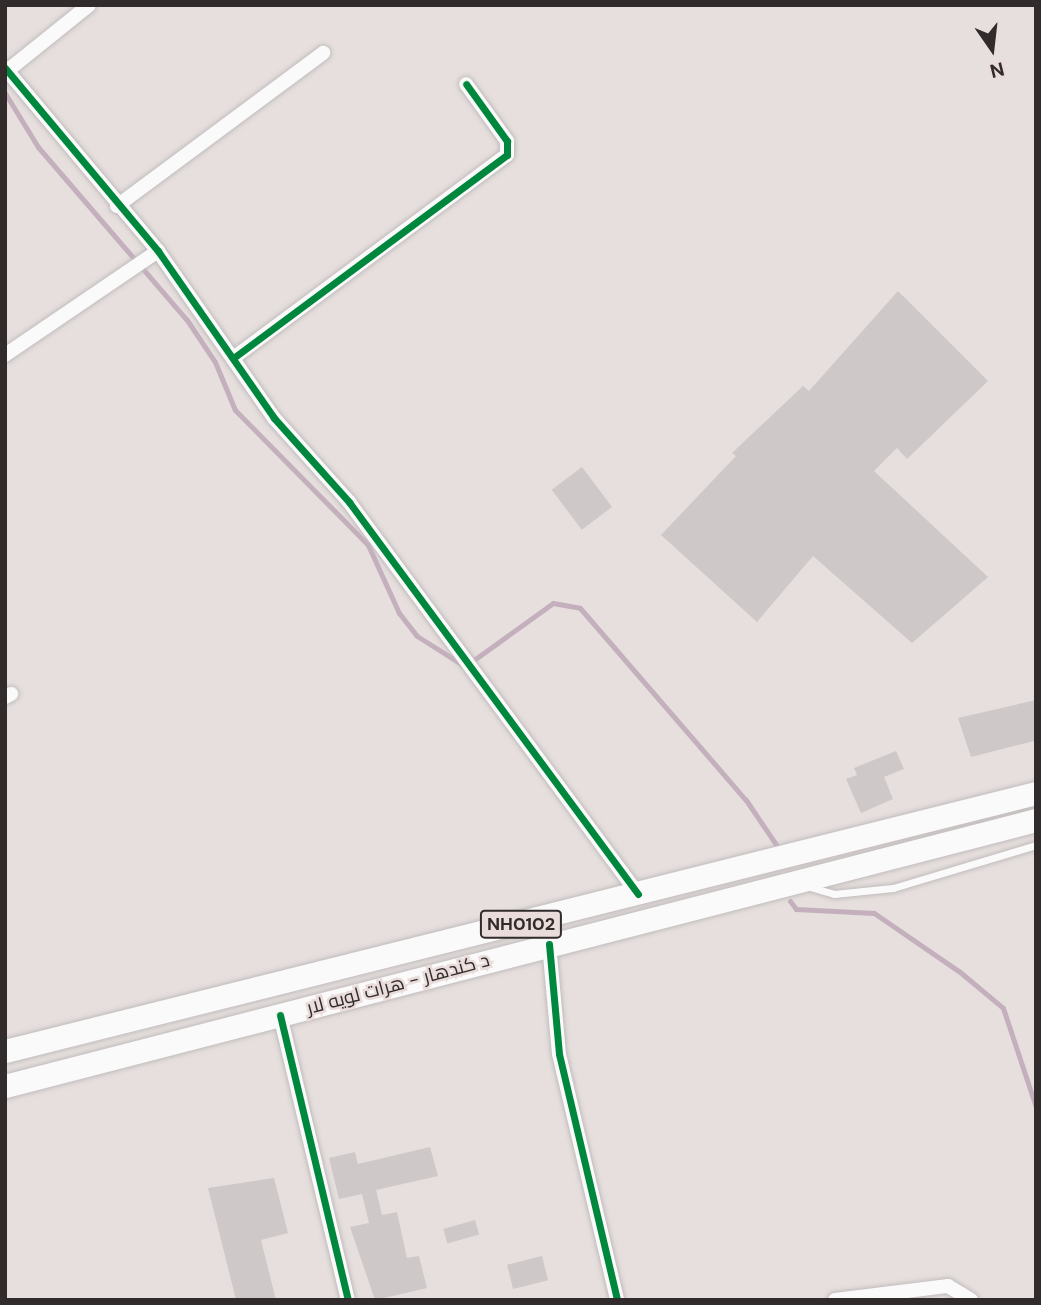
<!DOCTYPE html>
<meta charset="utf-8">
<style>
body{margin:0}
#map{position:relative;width:1041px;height:1305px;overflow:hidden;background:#e6dfde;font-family:"DM Sans",Cairo,sans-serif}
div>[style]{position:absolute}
.stream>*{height:5px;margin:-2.5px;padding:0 2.5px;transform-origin:2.5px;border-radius:2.5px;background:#c4afbc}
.building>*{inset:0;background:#cec8c8;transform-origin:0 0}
.roads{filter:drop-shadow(0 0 2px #c1bcbc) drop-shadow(0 0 2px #c1bcbc)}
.service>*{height:7px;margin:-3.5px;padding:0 3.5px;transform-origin:3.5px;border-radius:3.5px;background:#fbfafa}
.minor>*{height:14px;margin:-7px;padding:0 7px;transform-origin:7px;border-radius:7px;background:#fbfafa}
.trunk>*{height:23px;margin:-11.5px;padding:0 11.5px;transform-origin:11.5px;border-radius:11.5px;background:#fbfafa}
.cycleway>*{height:7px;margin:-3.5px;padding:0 3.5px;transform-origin:3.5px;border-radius:3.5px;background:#00873e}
span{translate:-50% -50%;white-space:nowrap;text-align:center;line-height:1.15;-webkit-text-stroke:5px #e9dcdb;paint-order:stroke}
.shield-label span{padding:2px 5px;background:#e9dcdb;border:2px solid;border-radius:5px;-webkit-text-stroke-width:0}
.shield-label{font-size:18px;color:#312c2b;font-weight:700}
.street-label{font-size:19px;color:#312c2b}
.frame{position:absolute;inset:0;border:7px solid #312c2b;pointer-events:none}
.north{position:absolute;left:957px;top:14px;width:70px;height:70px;-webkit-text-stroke:5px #e9dcdb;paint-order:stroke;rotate:166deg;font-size:19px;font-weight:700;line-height:28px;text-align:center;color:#312c2b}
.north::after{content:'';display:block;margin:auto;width:24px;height:32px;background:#312c2b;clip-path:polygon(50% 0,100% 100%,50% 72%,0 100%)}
</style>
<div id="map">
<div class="stream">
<i style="left:5px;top:93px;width:63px;rotate:58.6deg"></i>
<i style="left:38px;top:147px;width:228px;rotate:49.3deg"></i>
<i style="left:187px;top:320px;width:50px;rotate:56.3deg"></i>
<i style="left:215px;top:362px;width:52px;rotate:67.4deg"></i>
<i style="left:235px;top:410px;width:190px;rotate:45.4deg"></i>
<i style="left:368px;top:545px;width:75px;rotate:65.5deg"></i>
<i style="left:399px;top:613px;width:29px;rotate:52deg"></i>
<i style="left:417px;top:636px;width:54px;rotate:32.2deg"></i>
<i style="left:471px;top:662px;width:101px;rotate:-35.7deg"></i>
<i style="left:553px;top:603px;width:27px;rotate:10deg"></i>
<i style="left:580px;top:608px;width:254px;rotate:49.2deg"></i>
<i style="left:746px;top:800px;width:55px;rotate:56deg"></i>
<i style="left:790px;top:901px;width:10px;rotate:53deg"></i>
<i style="left:796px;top:909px;width:78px;rotate:2.9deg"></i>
<i style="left:874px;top:913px;width:104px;rotate:34.5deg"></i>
<i style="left:960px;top:972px;width:56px;rotate:39.9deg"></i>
<i style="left:1003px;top:1008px;width:104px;rotate:71.6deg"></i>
</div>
<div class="building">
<i style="clip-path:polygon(898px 291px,988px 381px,907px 459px,897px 448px,874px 471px,988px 577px,912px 643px,813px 556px,757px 622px,661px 535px,736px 456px,732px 453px,803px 386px,809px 391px)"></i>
<i style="left:582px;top:467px;width:50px;height:38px;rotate:53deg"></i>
<i style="clip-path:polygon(1036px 700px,1034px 741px,971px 757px,958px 718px)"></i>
<i style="clip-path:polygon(896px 751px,904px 769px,884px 777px,893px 799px,861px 813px,846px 779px,857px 775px,854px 768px)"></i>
<i style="clip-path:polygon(430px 1147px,438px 1176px,376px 1190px,382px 1215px,397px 1212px,407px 1258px,419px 1256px,427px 1288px,375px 1300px,350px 1227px,369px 1223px,362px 1194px,339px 1199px,329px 1158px,355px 1152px,358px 1164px)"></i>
<i style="clip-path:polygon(274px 1178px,288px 1233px,261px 1240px,276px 1300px,236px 1300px,208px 1188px)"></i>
<i style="left:475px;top:1220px;width:15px;height:33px;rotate:74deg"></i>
<i style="left:542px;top:1256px;width:25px;height:36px;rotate:76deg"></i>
</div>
<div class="roads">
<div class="service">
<i style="left:810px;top:887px;width:25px;rotate:16deg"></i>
<i style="left:834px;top:894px;width:59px;rotate:-5.8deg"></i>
<i style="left:893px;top:888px;width:149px;rotate:-16.7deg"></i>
</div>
<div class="minor">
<i style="left:5px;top:68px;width:239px;rotate:50.1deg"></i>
<i style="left:158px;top:251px;width:203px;rotate:55.2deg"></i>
<i style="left:274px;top:418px;width:113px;rotate:48.2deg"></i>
<i style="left:349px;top:502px;width:487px;rotate:53.6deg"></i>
<i style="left:7px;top:71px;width:105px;rotate:-38.8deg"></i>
<i style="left:117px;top:206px;width:257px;rotate:-36.6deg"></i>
<i style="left:5px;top:355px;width:185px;rotate:-34.2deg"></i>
<i style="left:236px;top:356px;width:337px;rotate:-36.6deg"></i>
<i style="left:507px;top:155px;width:14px;rotate:-90deg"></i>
<i style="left:507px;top:141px;width:70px;rotate:-125.7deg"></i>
<i style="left:5px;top:697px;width:7px;rotate:-27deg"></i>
<i style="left:549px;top:944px;width:110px;rotate:84.8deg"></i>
<i style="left:559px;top:1054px;width:253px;rotate:76.7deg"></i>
<i style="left:280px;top:1015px;width:293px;rotate:76.6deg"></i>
<i style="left:835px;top:1300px;width:114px;rotate:-7.1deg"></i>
<i style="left:948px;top:1286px;width:27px;rotate:31deg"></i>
</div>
<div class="trunk">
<i style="left:5px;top:1051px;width:1063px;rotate:-14.05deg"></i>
<i style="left:5px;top:1086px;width:1065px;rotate:-14.47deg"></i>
</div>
</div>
<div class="cycleway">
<i style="left:5px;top:68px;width:239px;rotate:50.1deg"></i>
<i style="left:158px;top:251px;width:203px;rotate:55.2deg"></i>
<i style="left:274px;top:418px;width:113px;rotate:48.2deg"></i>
<i style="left:349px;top:502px;width:487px;rotate:53.6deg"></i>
<i style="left:236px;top:356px;width:337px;rotate:-36.6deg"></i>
<i style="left:507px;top:155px;width:14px;rotate:-90deg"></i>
<i style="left:507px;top:141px;width:70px;rotate:-125.7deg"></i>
<i style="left:549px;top:944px;width:110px;rotate:84.8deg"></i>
<i style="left:559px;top:1054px;width:253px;rotate:76.7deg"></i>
<i style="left:280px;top:1015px;width:293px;rotate:76.6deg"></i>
</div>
<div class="shield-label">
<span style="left:521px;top:924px">NH0102</span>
</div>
<div class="street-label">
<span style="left:398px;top:984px;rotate:-15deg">د کندهار - هرات لويه لار</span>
</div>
<div class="frame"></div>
<div class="north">N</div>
</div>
